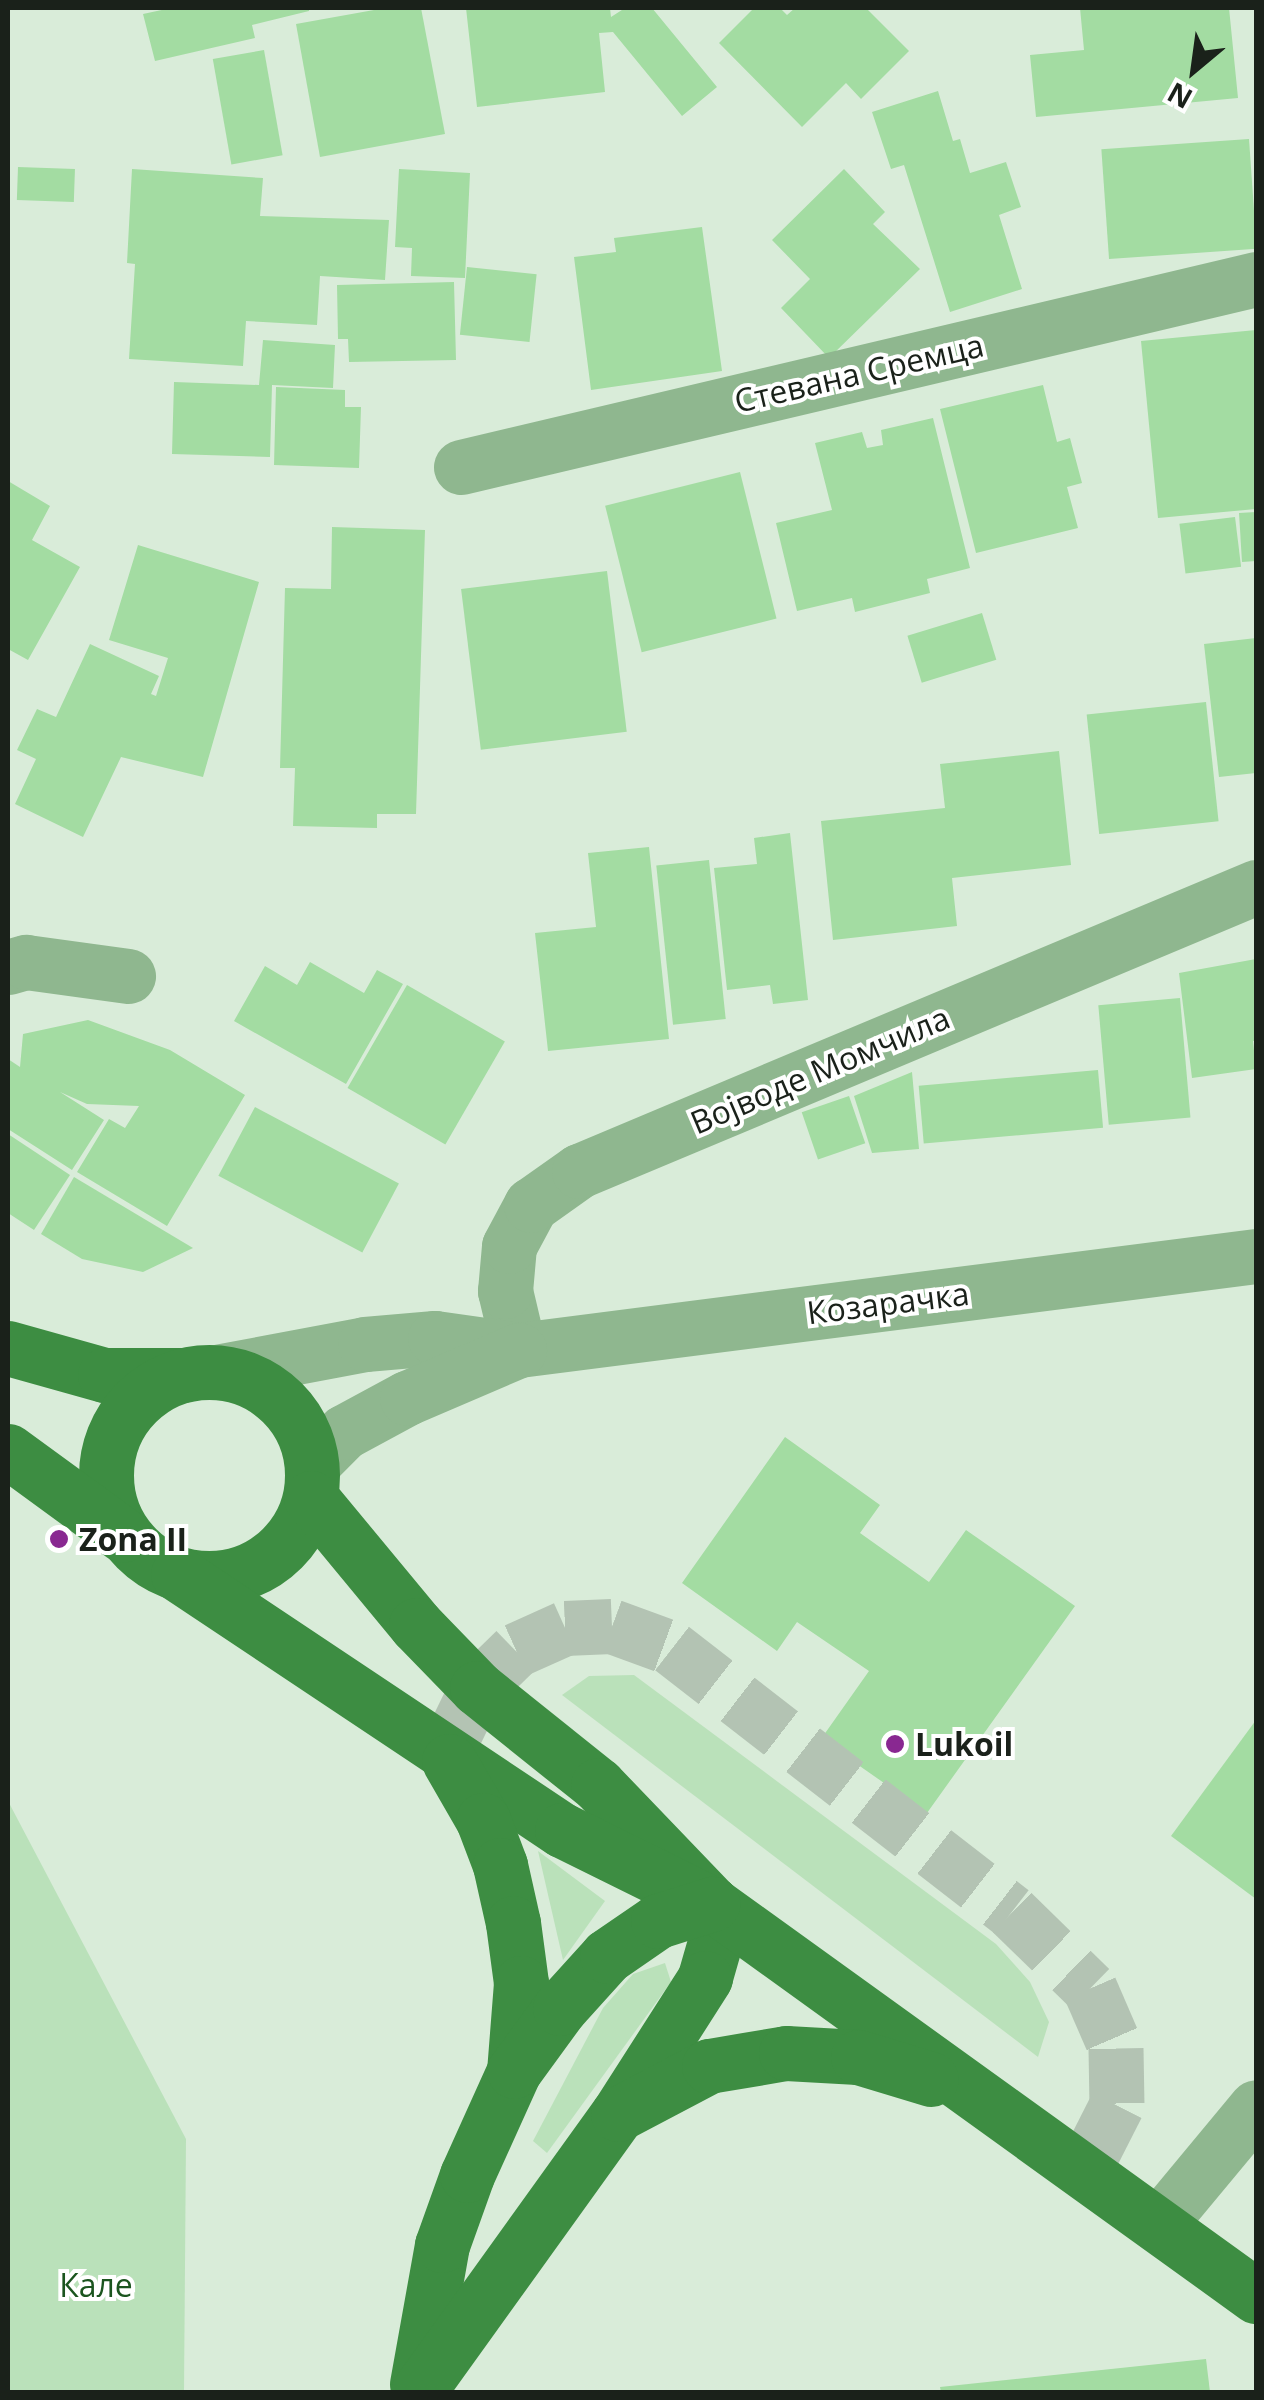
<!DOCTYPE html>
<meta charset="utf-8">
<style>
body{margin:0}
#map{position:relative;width:1264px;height:2400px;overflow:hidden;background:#d9ecd9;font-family:"Open Sans",sans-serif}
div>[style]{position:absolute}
.green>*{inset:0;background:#bae1ba}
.building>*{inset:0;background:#a3dca2;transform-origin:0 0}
.minor-tunnel>*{height:55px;margin-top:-27.5px;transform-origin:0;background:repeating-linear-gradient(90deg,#b3c3b3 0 55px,transparent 0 83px)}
.minor>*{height:55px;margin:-27.5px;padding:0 27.5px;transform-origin:27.5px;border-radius:27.5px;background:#8fb78f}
.major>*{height:55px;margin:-27.5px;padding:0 27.5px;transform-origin:27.5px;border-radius:27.5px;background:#3d8d42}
.major>.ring{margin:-27.5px;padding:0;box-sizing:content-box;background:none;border:55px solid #3d8d42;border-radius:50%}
.dots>*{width:28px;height:28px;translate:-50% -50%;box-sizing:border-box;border:5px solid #fff;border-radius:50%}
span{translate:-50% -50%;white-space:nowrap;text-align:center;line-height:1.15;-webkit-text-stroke:8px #fff;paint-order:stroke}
.street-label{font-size:32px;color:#1a211a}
.poi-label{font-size:32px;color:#1a211a;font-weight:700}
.left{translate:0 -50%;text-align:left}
.park-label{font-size:32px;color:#1b551f}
.frame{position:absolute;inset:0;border:10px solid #1a211a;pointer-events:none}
.north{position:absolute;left:1144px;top:20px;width:100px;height:100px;-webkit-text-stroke:8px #fff;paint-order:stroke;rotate:209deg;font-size:28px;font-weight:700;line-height:40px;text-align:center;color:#1a211a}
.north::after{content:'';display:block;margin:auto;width:35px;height:45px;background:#1a211a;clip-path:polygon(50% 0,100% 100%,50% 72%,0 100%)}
</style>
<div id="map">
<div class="green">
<i style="clip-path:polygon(634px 1675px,996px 1944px,1030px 1982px,1049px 2022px,1038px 2057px,562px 1695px,589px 1676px)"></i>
<i style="clip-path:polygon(8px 1801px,186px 2139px,184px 2392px,8px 2392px)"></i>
<i style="clip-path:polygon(538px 1851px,605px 1901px,563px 1960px)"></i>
<i style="clip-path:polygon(665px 1963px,671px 1982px,547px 2153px,533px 2141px,603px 2008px,633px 1974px)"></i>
</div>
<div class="building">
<i style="clip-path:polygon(171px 8px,309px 8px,309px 11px,252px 25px,255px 38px,155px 61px,143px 14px)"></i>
<i style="clip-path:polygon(385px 8px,421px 8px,445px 134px,320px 157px,296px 24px)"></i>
<i style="clip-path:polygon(466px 8px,610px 8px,611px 17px,625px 8px,652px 8px,717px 87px,682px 116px,613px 32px,599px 33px,605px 92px,477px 107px)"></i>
<i style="clip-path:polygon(754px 8px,780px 8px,787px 15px,795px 8px,866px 8px,909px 51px,861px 99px,846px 83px,802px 127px,719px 43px)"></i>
<i style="clip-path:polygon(1080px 8px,1229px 8px,1238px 98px,1036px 117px,1030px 55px,1084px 50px)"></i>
<i style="left:264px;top:50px;width:107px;height:52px;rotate:80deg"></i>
<i style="clip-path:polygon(938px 91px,953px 141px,960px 139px,970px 173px,1006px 162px,1021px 207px,999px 215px,1022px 289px,950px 312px,904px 165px,891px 169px,872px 112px)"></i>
<i style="left:1249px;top:139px;width:110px;height:148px;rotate:86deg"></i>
<i style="left:18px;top:167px;width:57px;height:33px;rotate:2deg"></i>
<i style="clip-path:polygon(132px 169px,263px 178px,260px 216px,389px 220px,385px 280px,320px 276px,317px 325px,246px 321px,243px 366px,129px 359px,135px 264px,127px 263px)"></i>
<i style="clip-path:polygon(399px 169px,470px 173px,465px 278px,411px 276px,412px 248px,395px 247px)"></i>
<i style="clip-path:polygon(844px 169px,885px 212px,873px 224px,920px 269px,829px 358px,781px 308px,810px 279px,772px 240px)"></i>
<i style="clip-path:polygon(702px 227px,722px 371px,591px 390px,574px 257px,616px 252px,614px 238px)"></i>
<i style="left:467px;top:267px;width:70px;height:68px;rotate:6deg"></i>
<i style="clip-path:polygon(454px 282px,456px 360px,349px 362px,348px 339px,338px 339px,337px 285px)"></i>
<i style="clip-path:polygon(1256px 330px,1256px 509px,1158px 518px,1141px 341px)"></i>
<i style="clip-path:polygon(263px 340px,335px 345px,333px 388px,272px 385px,270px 457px,172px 454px,174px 382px,259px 385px)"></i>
<i style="clip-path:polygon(1043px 385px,1057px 442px,1070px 438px,1082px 483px,1067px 487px,1078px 528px,976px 553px,940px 409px)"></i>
<i style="clip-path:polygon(276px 387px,345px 390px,345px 407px,361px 407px,359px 468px,274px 465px)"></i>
<i style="clip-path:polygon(933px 418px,970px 568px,927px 579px,930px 593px,855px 612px,852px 598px,797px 611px,776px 523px,832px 510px,815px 443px,862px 432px,867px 448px,883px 445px,881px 430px)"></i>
<i style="left:740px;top:472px;width:151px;height:139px;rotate:76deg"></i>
<i style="clip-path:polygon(8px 481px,50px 506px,32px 540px,80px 567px,28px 660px,8px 649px)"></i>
<i style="clip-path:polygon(1256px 512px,1256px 561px,1242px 562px,1239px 513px)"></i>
<i style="left:1235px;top:517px;width:50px;height:56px;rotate:83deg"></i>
<i style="clip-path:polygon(332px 527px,425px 530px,416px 814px,377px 814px,377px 828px,293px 826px,295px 768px,280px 768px,285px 588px,331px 589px)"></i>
<i style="clip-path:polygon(138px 545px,259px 582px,203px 777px,121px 757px,83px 837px,15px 804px,36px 759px,17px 750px,37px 709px,56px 717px,90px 644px,159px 676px,151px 694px,156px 696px,168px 658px,109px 640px)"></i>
<i style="left:607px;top:571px;width:162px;height:147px;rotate:83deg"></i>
<i style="left:982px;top:613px;width:49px;height:78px;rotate:73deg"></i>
<i style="clip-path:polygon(1256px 638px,1256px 773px,1219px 777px,1204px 644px)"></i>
<i style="left:1206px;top:702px;width:120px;height:120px;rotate:84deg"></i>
<i style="clip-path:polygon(1059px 751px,1071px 865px,952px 878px,957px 926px,833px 940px,821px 821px,945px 808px,940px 764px)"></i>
<i style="clip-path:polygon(790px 833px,808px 1000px,773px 1004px,770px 985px,727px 990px,714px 868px,757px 864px,754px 838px)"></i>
<i style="clip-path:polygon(649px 847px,669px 1039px,548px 1051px,535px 933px,596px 927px,588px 853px)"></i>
<i style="left:709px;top:860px;width:160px;height:53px;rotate:84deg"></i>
<i style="clip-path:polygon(1256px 959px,1256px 1041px,1253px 1041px,1256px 1069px,1192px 1078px,1179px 973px)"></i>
<i style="clip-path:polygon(310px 962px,364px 993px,377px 970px,403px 984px,346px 1084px,234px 1021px,265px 966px,297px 985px)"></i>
<i style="left:407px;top:985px;width:113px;height:119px;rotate:30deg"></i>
<i style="left:1180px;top:998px;width:120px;height:82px;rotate:85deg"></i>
<i style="clip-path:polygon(88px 1020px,170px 1050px,245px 1095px,167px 1226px,77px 1172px,109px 1119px,125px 1128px,139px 1106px,87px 1104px,60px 1092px,104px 1120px,72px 1170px,8px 1129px,8px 1059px,20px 1067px,23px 1034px)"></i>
<i style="left:1098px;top:1070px;width:58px;height:180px;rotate:85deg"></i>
<i style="clip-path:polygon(912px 1072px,919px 1149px,872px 1153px,854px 1096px)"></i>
<i style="left:849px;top:1096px;width:50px;height:50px;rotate:71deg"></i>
<i style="left:255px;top:1107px;width:163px;height:78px;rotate:28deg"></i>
<i style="clip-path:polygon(8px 1134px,70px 1175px,34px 1230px,8px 1213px)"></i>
<i style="clip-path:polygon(74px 1177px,193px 1248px,143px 1272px,82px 1259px,41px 1234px)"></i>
<i style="clip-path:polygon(785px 1437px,880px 1505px,860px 1533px,929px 1582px,966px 1530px,1075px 1606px,927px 1813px,821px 1739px,869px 1671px,797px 1622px,777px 1651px,682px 1583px)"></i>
<i style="clip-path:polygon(1256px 1720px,1256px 1899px,1171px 1836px)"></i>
<i style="clip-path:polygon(1206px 2359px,1210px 2392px,941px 2392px,940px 2387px)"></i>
</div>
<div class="minor-tunnel">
<i style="left:445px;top:1754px;width:73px;rotate:-64.1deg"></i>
<i style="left:477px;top:1688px;width:54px;rotate:-44.3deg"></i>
<i style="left:516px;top:1650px;width:54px;rotate:-24.2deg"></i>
<i style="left:565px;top:1628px;width:47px;rotate:-2.4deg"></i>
<i style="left:612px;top:1626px;width:64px;rotate:20.1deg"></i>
<i style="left:672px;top:1648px;width:430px;rotate:37.8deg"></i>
<i style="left:1012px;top:1912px;width:109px;rotate:44.3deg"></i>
<i style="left:1090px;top:1988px;width:65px;rotate:66.6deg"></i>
<i style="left:1116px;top:2048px;width:57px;rotate:89deg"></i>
<i style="left:1117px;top:2105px;width:75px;rotate:116.9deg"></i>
</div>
<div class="minor">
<i style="left:461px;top:467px;width:817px;rotate:-13.3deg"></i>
<i style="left:8px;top:967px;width:19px;rotate:-16deg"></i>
<i style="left:26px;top:962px;width:103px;rotate:7.8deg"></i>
<i style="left:519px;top:1350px;width:61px;rotate:-103.3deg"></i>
<i style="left:505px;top:1291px;width:45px;rotate:-84.9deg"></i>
<i style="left:509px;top:1246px;width:47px;rotate:-61.8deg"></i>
<i style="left:531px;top:1205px;width:59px;rotate:-35.3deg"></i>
<i style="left:579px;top:1171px;width:734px;rotate:-22.76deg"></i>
<i style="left:216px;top:1372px;width:152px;rotate:-10.6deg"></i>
<i style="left:365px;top:1344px;width:70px;rotate:-4.9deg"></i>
<i style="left:435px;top:1338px;width:85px;rotate:8.1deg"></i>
<i style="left:519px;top:1350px;width:743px;rotate:-7.27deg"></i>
<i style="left:313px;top:1463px;width:44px;rotate:-45deg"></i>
<i style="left:344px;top:1432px;width:72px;rotate:-28.4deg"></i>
<i style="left:407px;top:1398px;width:122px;rotate:-23.2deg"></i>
<i style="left:1158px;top:2225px;width:153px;rotate:-50.3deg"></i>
</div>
<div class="major">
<i style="left:8px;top:1348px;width:101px;rotate:15.6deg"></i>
<i style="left:105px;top:1375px;width:77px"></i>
<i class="ring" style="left:106px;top:1372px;width:151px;height:151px"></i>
<i style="left:8px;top:1451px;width:142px;rotate:36.1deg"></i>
<i style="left:311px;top:1498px;width:165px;rotate:50.4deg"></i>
<i style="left:416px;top:1625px;width:88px;rotate:45.9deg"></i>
<i style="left:477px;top:1688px;width:155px;rotate:38.7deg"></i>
<i style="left:598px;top:1785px;width:165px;rotate:46.2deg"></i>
<i style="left:712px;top:1904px;width:38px;rotate:85deg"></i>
<i style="left:715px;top:1942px;width:37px;rotate:106deg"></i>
<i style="left:705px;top:1978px;width:161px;rotate:122.6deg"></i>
<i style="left:178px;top:1574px;width:462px;rotate:33.7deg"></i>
<i style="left:562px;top:1830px;width:167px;rotate:26.3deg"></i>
<i style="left:712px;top:1904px;width:671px;rotate:35.78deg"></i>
<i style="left:449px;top:1761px;width:68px;rotate:60deg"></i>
<i style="left:483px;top:1820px;width:48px;rotate:69.3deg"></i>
<i style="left:500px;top:1865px;width:59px;rotate:77.4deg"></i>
<i style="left:513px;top:1923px;width:61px;rotate:82.4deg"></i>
<i style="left:521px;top:1983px;width:88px;rotate:94.5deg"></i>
<i style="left:417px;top:2384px;width:141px;rotate:-79.8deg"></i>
<i style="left:442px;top:2245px;width:74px;rotate:-70.3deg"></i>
<i style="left:467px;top:2175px;width:114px;rotate:-65.7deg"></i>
<i style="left:514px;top:2071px;width:78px;rotate:-53.9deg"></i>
<i style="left:560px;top:2008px;width:70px;rotate:-47.9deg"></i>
<i style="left:607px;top:1956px;width:62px;rotate:-34.5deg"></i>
<i style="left:658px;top:1921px;width:57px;rotate:-17.5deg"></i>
<i style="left:418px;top:2392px;width:342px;rotate:-54.3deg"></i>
<i style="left:618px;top:2114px;width:103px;rotate:-27.8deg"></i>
<i style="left:709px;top:2066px;width:78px;rotate:-9.6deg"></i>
<i style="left:786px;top:2053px;width:72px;rotate:3.2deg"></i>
<i style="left:858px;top:2057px;width:76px;rotate:16.8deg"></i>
</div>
<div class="dots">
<i style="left:59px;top:1539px;background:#892891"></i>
<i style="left:895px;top:1744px;background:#892891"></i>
</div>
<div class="street-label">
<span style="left:859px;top:373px;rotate:-13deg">Стевана Сремца</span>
<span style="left:820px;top:1070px;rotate:-23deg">Војводе Момчила</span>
<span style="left:888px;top:1303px;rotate:-7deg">Козарачка</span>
</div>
<div class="poi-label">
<span class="left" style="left:79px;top:1539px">Zona II</span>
<span class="left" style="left:915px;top:1744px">Lukoil</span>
</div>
<div class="park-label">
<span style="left:96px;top:2285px">Кале</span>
</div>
<div class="frame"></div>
<div class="north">N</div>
</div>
